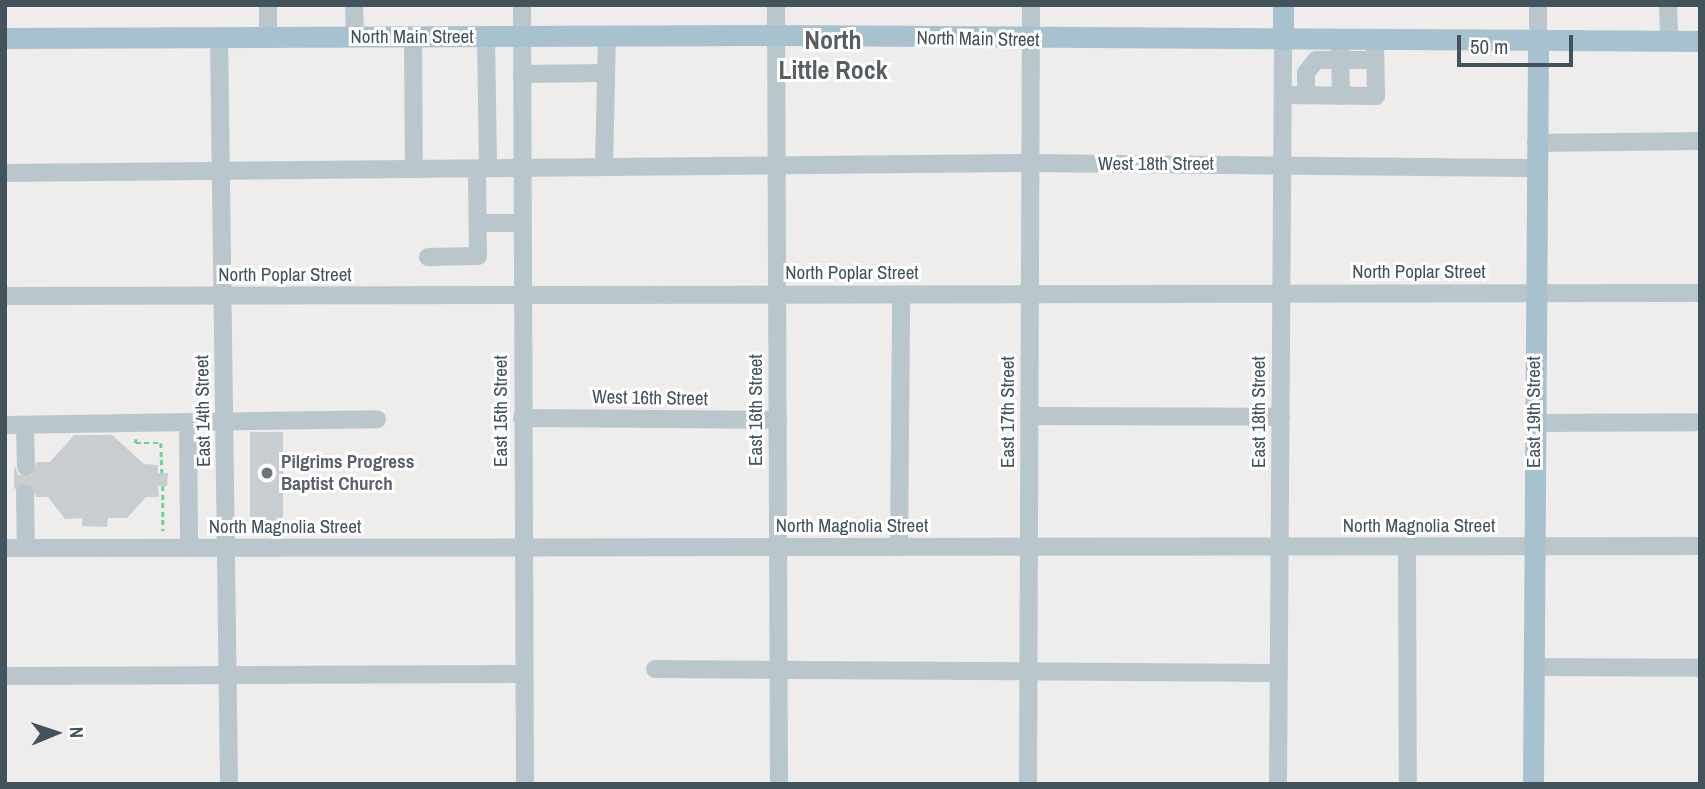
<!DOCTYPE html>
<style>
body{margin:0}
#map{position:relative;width:1705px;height:789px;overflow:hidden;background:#efecec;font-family:"Archivo Narrow",sans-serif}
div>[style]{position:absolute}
.building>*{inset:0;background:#c8cdd2;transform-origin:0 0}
.minor-tunnel>*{height:18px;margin-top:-9px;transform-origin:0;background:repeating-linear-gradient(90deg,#cdcdcf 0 18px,transparent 0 27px)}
.path>*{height:2.5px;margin-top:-1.25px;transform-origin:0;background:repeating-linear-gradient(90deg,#69d390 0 5px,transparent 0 8.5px)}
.minor>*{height:18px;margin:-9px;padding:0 9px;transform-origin:9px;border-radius:9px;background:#b9c7cd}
.major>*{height:21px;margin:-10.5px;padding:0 10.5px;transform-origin:10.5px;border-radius:10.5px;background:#a8c1cf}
.dots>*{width:19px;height:19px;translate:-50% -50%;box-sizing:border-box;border:4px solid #fff;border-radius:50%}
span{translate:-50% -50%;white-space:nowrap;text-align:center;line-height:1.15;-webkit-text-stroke:6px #fff;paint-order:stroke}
.street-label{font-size:19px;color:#43535b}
.worship-label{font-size:19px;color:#5b616d;font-weight:700}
.left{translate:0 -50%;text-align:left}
.district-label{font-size:26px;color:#585e62;font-weight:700}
.frame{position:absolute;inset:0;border:7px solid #43535b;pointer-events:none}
.north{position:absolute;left:21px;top:698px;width:70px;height:70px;-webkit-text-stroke:5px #fff;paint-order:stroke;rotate:88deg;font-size:19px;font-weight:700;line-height:28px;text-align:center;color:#43535b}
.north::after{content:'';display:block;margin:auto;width:24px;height:32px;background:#43535b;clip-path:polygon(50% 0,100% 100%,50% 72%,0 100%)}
.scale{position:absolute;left:1457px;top:35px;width:116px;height:32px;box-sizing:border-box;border:4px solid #43535b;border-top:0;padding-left:9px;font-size:21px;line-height:24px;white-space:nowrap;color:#43535b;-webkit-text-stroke:5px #fff;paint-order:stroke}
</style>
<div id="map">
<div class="building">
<i style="left:250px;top:432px;width:33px;height:89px"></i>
<i style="clip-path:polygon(74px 435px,112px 435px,144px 464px,158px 465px,158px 473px,168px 473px,167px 486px,158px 486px,159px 497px,146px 497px,127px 518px,108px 518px,107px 527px,82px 526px,82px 518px,65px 519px,48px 497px,36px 497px,30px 483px,20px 483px,14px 490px,14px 466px,20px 477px,31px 477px,37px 462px,50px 462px)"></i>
</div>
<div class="minor-tunnel">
<i style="left:25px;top:493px;width:26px;rotate:-88deg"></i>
</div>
<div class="path">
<i style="left:136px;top:439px;width:4px;rotate:90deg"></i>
<i style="left:136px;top:443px;width:25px"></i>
<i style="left:161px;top:443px;width:30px;rotate:88deg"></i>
<i style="left:163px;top:486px;width:45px;rotate:90deg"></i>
</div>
<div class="minor">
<i style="left:268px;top:5px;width:32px;rotate:90deg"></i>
<i style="left:354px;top:5px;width:32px;rotate:88deg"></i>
<i style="left:522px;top:5px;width:779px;rotate:89.78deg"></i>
<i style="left:776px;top:5px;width:779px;rotate:89.78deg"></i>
<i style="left:1668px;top:5px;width:37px;rotate:88deg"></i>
<i style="left:219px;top:37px;width:747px;rotate:89.23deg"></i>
<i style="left:413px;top:38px;width:131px;rotate:89.6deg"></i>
<i style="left:486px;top:38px;width:130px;rotate:89.1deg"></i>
<i style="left:1538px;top:41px;width:36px;rotate:-90deg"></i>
<i style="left:1340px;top:51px;width:45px;rotate:88.7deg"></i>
<i style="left:522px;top:74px;width:84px;rotate:-0.7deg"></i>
<i style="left:1284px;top:95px;width:92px;rotate:0.6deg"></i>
<i style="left:1376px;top:96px;width:55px;rotate:-91deg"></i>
<i style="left:1306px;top:95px;width:22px;rotate:-90deg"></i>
<i style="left:1306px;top:73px;width:16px;rotate:-52deg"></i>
<i style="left:1316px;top:60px;width:59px"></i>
<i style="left:1536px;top:143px;width:164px;rotate:-0.7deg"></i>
<i style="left:604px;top:167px;width:131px;rotate:-88.7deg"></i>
<i style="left:5px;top:173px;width:1025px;rotate:-0.56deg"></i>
<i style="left:1030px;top:163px;width:506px;rotate:0.57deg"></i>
<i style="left:478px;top:223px;width:43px"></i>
<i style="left:428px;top:257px;width:50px;rotate:-1.1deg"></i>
<i style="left:478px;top:256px;width:78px;rotate:-90.7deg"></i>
<i style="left:5px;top:296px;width:1695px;rotate:-0.1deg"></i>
<i style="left:1029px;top:416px;width:252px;rotate:0.2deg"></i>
<i style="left:522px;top:418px;width:256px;rotate:0.4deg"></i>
<i style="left:188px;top:422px;width:126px;rotate:89.5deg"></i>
<i style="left:1534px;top:423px;width:166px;rotate:-0.3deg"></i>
<i style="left:5px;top:425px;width:372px;rotate:-0.9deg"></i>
<i style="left:25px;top:425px;width:42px;rotate:88.6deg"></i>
<i style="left:25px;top:493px;width:55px;rotate:89deg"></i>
<i style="left:899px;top:547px;width:253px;rotate:-89.5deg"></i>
<i style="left:1407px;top:547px;width:237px;rotate:89.8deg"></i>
<i style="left:5px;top:548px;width:1695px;rotate:-0.07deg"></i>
<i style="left:1533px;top:667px;width:167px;rotate:0.3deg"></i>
<i style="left:655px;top:669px;width:623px;rotate:0.37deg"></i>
<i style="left:5px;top:676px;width:517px;rotate:-0.22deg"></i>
<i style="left:1028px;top:784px;width:779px;rotate:-89.78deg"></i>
<i style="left:1278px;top:784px;width:744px;rotate:-89.61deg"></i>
</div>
<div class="major">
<i style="left:5px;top:38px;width:771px;rotate:-0.22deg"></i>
<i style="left:776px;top:35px;width:924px;rotate:0.37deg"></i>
<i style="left:1283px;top:40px;width:35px;rotate:-90deg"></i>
<i style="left:1533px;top:784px;width:743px;rotate:-89.61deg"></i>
</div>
<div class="dots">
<i style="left:267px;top:473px;background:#6b7280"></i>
</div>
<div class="street-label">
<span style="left:412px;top:37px">North Main Street</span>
<span style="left:978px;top:39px;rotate:1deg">North Main Street</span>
<span style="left:1156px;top:164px">West 18th Street</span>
<span style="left:1419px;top:272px">North Poplar Street</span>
<span style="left:852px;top:273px">North Poplar Street</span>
<span style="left:285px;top:275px">North Poplar Street</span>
<span style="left:650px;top:398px;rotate:1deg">West 16th Street</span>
<span style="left:756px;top:410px;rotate:-90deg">East 16th Street</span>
<span style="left:203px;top:411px;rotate:-91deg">East 14th Street</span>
<span style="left:501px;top:411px;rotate:-90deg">East 15th Street</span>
<span style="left:1008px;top:412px;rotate:-90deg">East 17th Street</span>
<span style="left:1259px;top:412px;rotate:-90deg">East 18th Street</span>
<span style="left:1534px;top:412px;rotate:-90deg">East 19th Street</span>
<span style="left:852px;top:526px">North Magnolia Street</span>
<span style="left:1419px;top:526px">North Magnolia Street</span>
<span style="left:285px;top:527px">North Magnolia Street</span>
</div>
<div class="worship-label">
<span class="left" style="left:281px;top:473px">Pilgrims Progress<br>Baptist Church</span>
</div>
<div class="district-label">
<span style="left:833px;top:55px">North<br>Little Rock</span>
</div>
<div class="frame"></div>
<div class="north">N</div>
<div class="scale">50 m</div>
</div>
